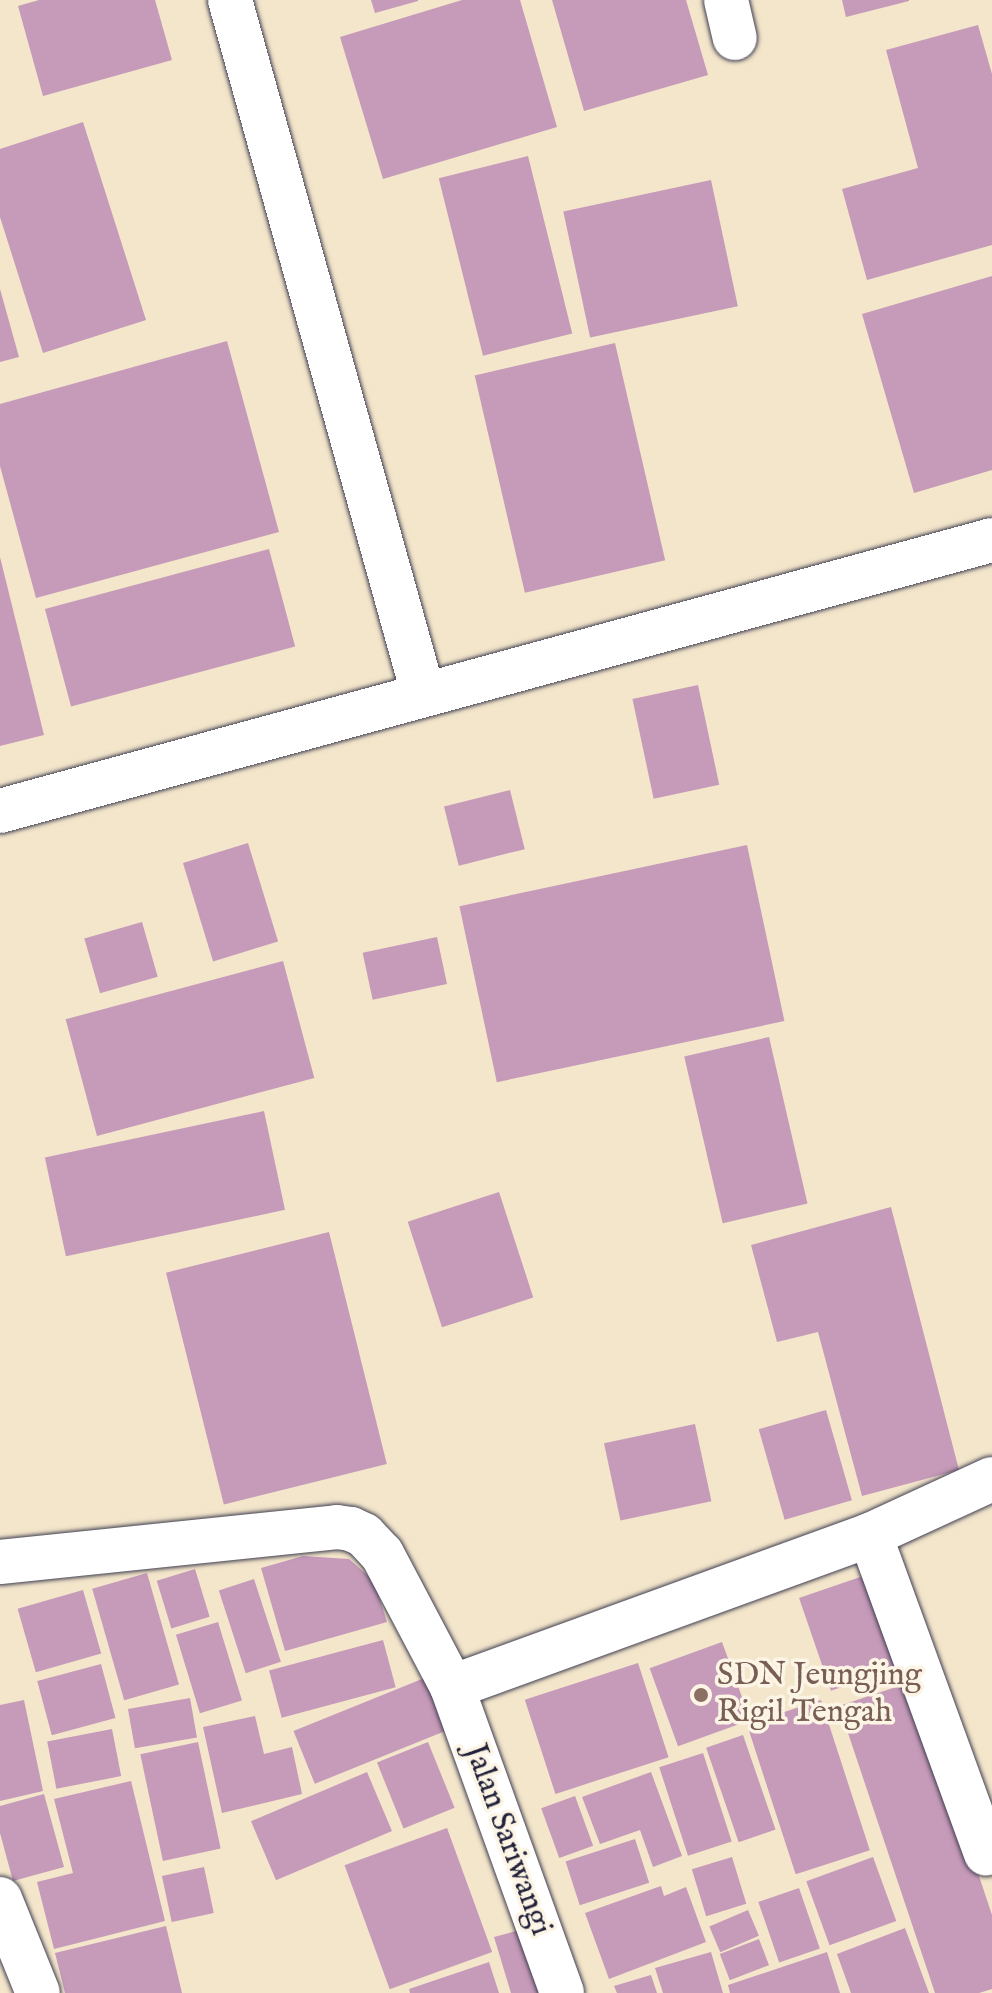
<!DOCTYPE html>
<style>
body{margin:0}
#map{position:relative;width:992px;height:1993px;overflow:hidden;background:#f3e6cb;font-family:"IM FELL English",serif}
div>[style]{position:absolute}
.building>*{inset:0;background:#c69ab9;transform-origin:0 0}
.roads{filter:drop-shadow(0 0 2px #413f51) drop-shadow(0 0 2px #413f51)}
.minor>*{height:44px;margin:-22px;padding:0 22px;transform-origin:22px;border-radius:22px;background:#fff}
.tertiary>*{height:44px;margin:-22px;padding:0 22px;transform-origin:22px;border-radius:22px;background:#fff}
.dots>*{width:22px;height:22px;translate:-50% -50%;box-sizing:border-box;border:4px solid #fcf5e5;border-radius:50%}
span{translate:-50% -50%;white-space:nowrap;text-align:center;line-height:1.15;-webkit-text-stroke:7px #fcf5e5;paint-order:stroke}
.education-label{font-size:32px;color:#785e54}
.left{translate:0 -50%;text-align:left}
.street-label{font-size:32px;color:#22223b}
</style>
<div id="map">
<div class="building">
<i style="clip-path:polygon(39px 0,155px 0,172px 60px,43px 96px,18px 6px)"></i>
<i style="clip-path:polygon(371px 0,418px 0,418px 1px,375px 13px)"></i>
<i style="clip-path:polygon(462px 0,520px 0,557px 127px,383px 179px,340px 37px)"></i>
<i style="clip-path:polygon(552px 0,686px 0,708px 75px,584px 111px)"></i>
<i style="clip-path:polygon(842px 0,909px 0,909px 1px,846px 17px)"></i>
<i style="clip-path:polygon(978px 25px,992px 74px,992px 245px,867px 280px,842px 189px,918px 168px,886px 50px)"></i>
<i style="clip-path:polygon(83px 122px,146px 320px,43px 353px,0 217px,0 149px)"></i>
<i style="left:528px;top:156px;width:183px;height:92px;rotate:76deg"></i>
<i style="left:711px;top:180px;width:129px;height:151px;rotate:78deg"></i>
<i style="clip-path:polygon(992px 276px,992px 470px,914px 493px,862px 314px)"></i>
<i style="clip-path:polygon(0 289px,19px 357px,0 362px)"></i>
<i style="clip-path:polygon(227px 341px,279px 532px,36px 598px,0 466px,0 404px)"></i>
<i style="left:615px;top:343px;width:223px;height:144px;rotate:77deg"></i>
<i style="left:269px;top:549px;width:101px;height:232px;rotate:75deg"></i>
<i style="clip-path:polygon(0 557px,44px 735px,0 746px)"></i>
<i style="left:698px;top:685px;width:102px;height:67px;rotate:78deg"></i>
<i style="left:510px;top:790px;width:61px;height:68px;rotate:76deg"></i>
<i style="left:248px;top:843px;width:103px;height:68px;rotate:73deg"></i>
<i style="left:747px;top:845px;width:180px;height:294px;rotate:78deg"></i>
<i style="left:142px;top:922px;width:57px;height:60px;rotate:74deg"></i>
<i style="left:437px;top:937px;width:48px;height:76px;rotate:78deg"></i>
<i style="left:283px;top:961px;width:121px;height:225px;rotate:75deg"></i>
<i style="left:769px;top:1037px;width:171px;height:87px;rotate:77deg"></i>
<i style="left:264px;top:1111px;width:101px;height:224px;rotate:78deg"></i>
<i style="left:499px;top:1192px;width:111px;height:96px;rotate:72deg"></i>
<i style="clip-path:polygon(891px 1207px,959px 1470px,862px 1496px,818px 1332px,777px 1342px,751px 1245px)"></i>
<i style="left:329px;top:1232px;width:239px;height:168px;rotate:76deg"></i>
<i style="left:826px;top:1410px;width:94px;height:70px;rotate:74deg"></i>
<i style="left:695px;top:1424px;width:79px;height:93px;rotate:78deg"></i>
<i style="clip-path:polygon(303px 1556px,349px 1559px,374px 1581px,387px 1622px,285px 1651px,261px 1568px)"></i>
<i style="left:195px;top:1569px;width:50px;height:40px;rotate:73deg"></i>
<i style="left:147px;top:1573px;width:116px;height:57px;rotate:74deg"></i>
<i style="left:869px;top:1574px;width:98px;height:74px;rotate:71deg"></i>
<i style="left:254px;top:1579px;width:87px;height:37px;rotate:72deg"></i>
<i style="left:83px;top:1590px;width:66px;height:68px;rotate:74deg"></i>
<i style="left:218px;top:1622px;width:82px;height:44px;rotate:73deg"></i>
<i style="left:383px;top:1640px;width:49px;height:118px;rotate:75deg"></i>
<i style="left:722px;top:1642px;width:83px;height:77px;rotate:70deg"></i>
<i style="left:638px;top:1663px;width:99px;height:119px;rotate:72deg"></i>
<i style="left:101px;top:1664px;width:56px;height:66px;rotate:75deg"></i>
<i style="left:427px;top:1677px;width:57px;height:144px;rotate:68deg"></i>
<i style="clip-path:polygon(914px 1681px,992px 1915px,992px 1989px,979px 1993px,935px 1993px,839px 1706px)"></i>
<i style="left:190px;top:1698px;width:40px;height:63px;rotate:80deg"></i>
<i style="clip-path:polygon(24px 1700px,43px 1791px,0 1801px,0 1705px)"></i>
<i style="left:821px;top:1700px;width:158px;height:78px;rotate:72deg"></i>
<i style="clip-path:polygon(255px 1716px,264px 1754px,292px 1747px,302px 1794px,222px 1813px,203px 1727px)"></i>
<i style="left:112px;top:1729px;width:48px;height:66px;rotate:79deg"></i>
<i style="left:743px;top:1735px;width:100px;height:39px;rotate:71deg"></i>
<i style="left:198px;top:1742px;width:109px;height:59px;rotate:78deg"></i>
<i style="left:428px;top:1742px;width:71px;height:55px;rotate:68deg"></i>
<i style="left:703px;top:1753px;width:93px;height:46px;rotate:72deg"></i>
<i style="left:367px;top:1772px;width:64px;height:126px;rotate:67deg"></i>
<i style="clip-path:polygon(651px 1772px,682px 1856px,653px 1867px,640px 1830px,600px 1844px,582px 1797px)"></i>
<i style="clip-path:polygon(131px 1781px,165px 1921px,54px 1949px,37px 1882px,73px 1873px,54px 1799px)"></i>
<i style="clip-path:polygon(44px 1794px,64px 1867px,13px 1881px,0 1833px,0 1806px)"></i>
<i style="left:575px;top:1796px;width:53px;height:36px;rotate:70deg"></i>
<i style="left:447px;top:1828px;width:132px;height:109px;rotate:70deg"></i>
<i style="left:635px;top:1839px;width:46px;height:73px;rotate:72deg"></i>
<i style="left:732px;top:1857px;width:49px;height:42px;rotate:73deg"></i>
<i style="left:873px;top:1857px;width:68px;height:71px;rotate:70deg"></i>
<i style="left:204px;top:1867px;width:47px;height:43px;rotate:78deg"></i>
<i style="clip-path:polygon(661px 1886px,664px 1896px,686px 1887px,706px 1942px,609px 1979px,585px 1913px)"></i>
<i style="left:799px;top:1888px;width:64px;height:43px;rotate:71deg"></i>
<i style="left:748px;top:1910px;width:28px;height:42px;rotate:67deg"></i>
<i style="clip-path:polygon(166px 1926px,182px 1993px,65px 1993px,55px 1953px)"></i>
<i style="clip-path:polygon(527px 1928px,546px 1993px,511px 1993px,494px 1937px)"></i>
<i style="clip-path:polygon(905px 1928px,929px 1993px,851px 1993px,837px 1954px)"></i>
<i style="left:759px;top:1939px;width:28px;height:42px;rotate:69deg"></i>
<i style="clip-path:polygon(711px 1952px,723px 1993px,663px 1993px,655px 1968px)"></i>
<i style="clip-path:polygon(827px 1952px,840px 1993px,730px 1993px,728px 1985px)"></i>
<i style="clip-path:polygon(489px 1962px,499px 1993px,410px 1993px,409px 1989px)"></i>
<i style="clip-path:polygon(651px 1975px,657px 1993px,617px 1993px,614px 1986px)"></i>
</div>
<div class="roads">
<div class="minor">
<i style="left:230px;top:0;width:719px;rotate:74.44deg"></i>
<i style="left:726px;top:0;width:39px;rotate:77deg"></i>
<i style="left:0;top:811px;width:1028px;rotate:-15.28deg"></i>
<i style="left:870px;top:1535px;width:339px;rotate:70deg"></i>
<i style="left:0;top:1562px;width:339px;rotate:-5.9deg"></i>
<i style="left:337px;top:1527px;width:14px;rotate:8deg"></i>
<i style="left:351px;top:1529px;width:14px;rotate:25deg"></i>
<i style="left:364px;top:1535px;width:26px;rotate:47deg"></i>
<i style="left:382px;top:1554px;width:150px;rotate:62.2deg"></i>
<i style="left:452px;top:1687px;width:445px;rotate:-20deg"></i>
<i style="left:870px;top:1535px;width:134px;rotate:-24.7deg"></i>
<i style="left:0;top:1899px;width:101px;rotate:68deg"></i>
</div>
<div class="tertiary">
<i style="left:452px;top:1687px;width:325px;rotate:70.2deg"></i>
</div>
</div>
<div class="dots">
<i style="left:701px;top:1695px;background:#8d6e63"></i>
</div>
<div class="education-label">
<span class="left" style="left:717px;top:1695px">SDN Jeungjing<br>Rigil Tengah</span>
</div>
<div class="street-label">
<span style="left:507px;top:1840px;rotate:70deg">Jalan Sariwangi</span>
</div>
</div>
